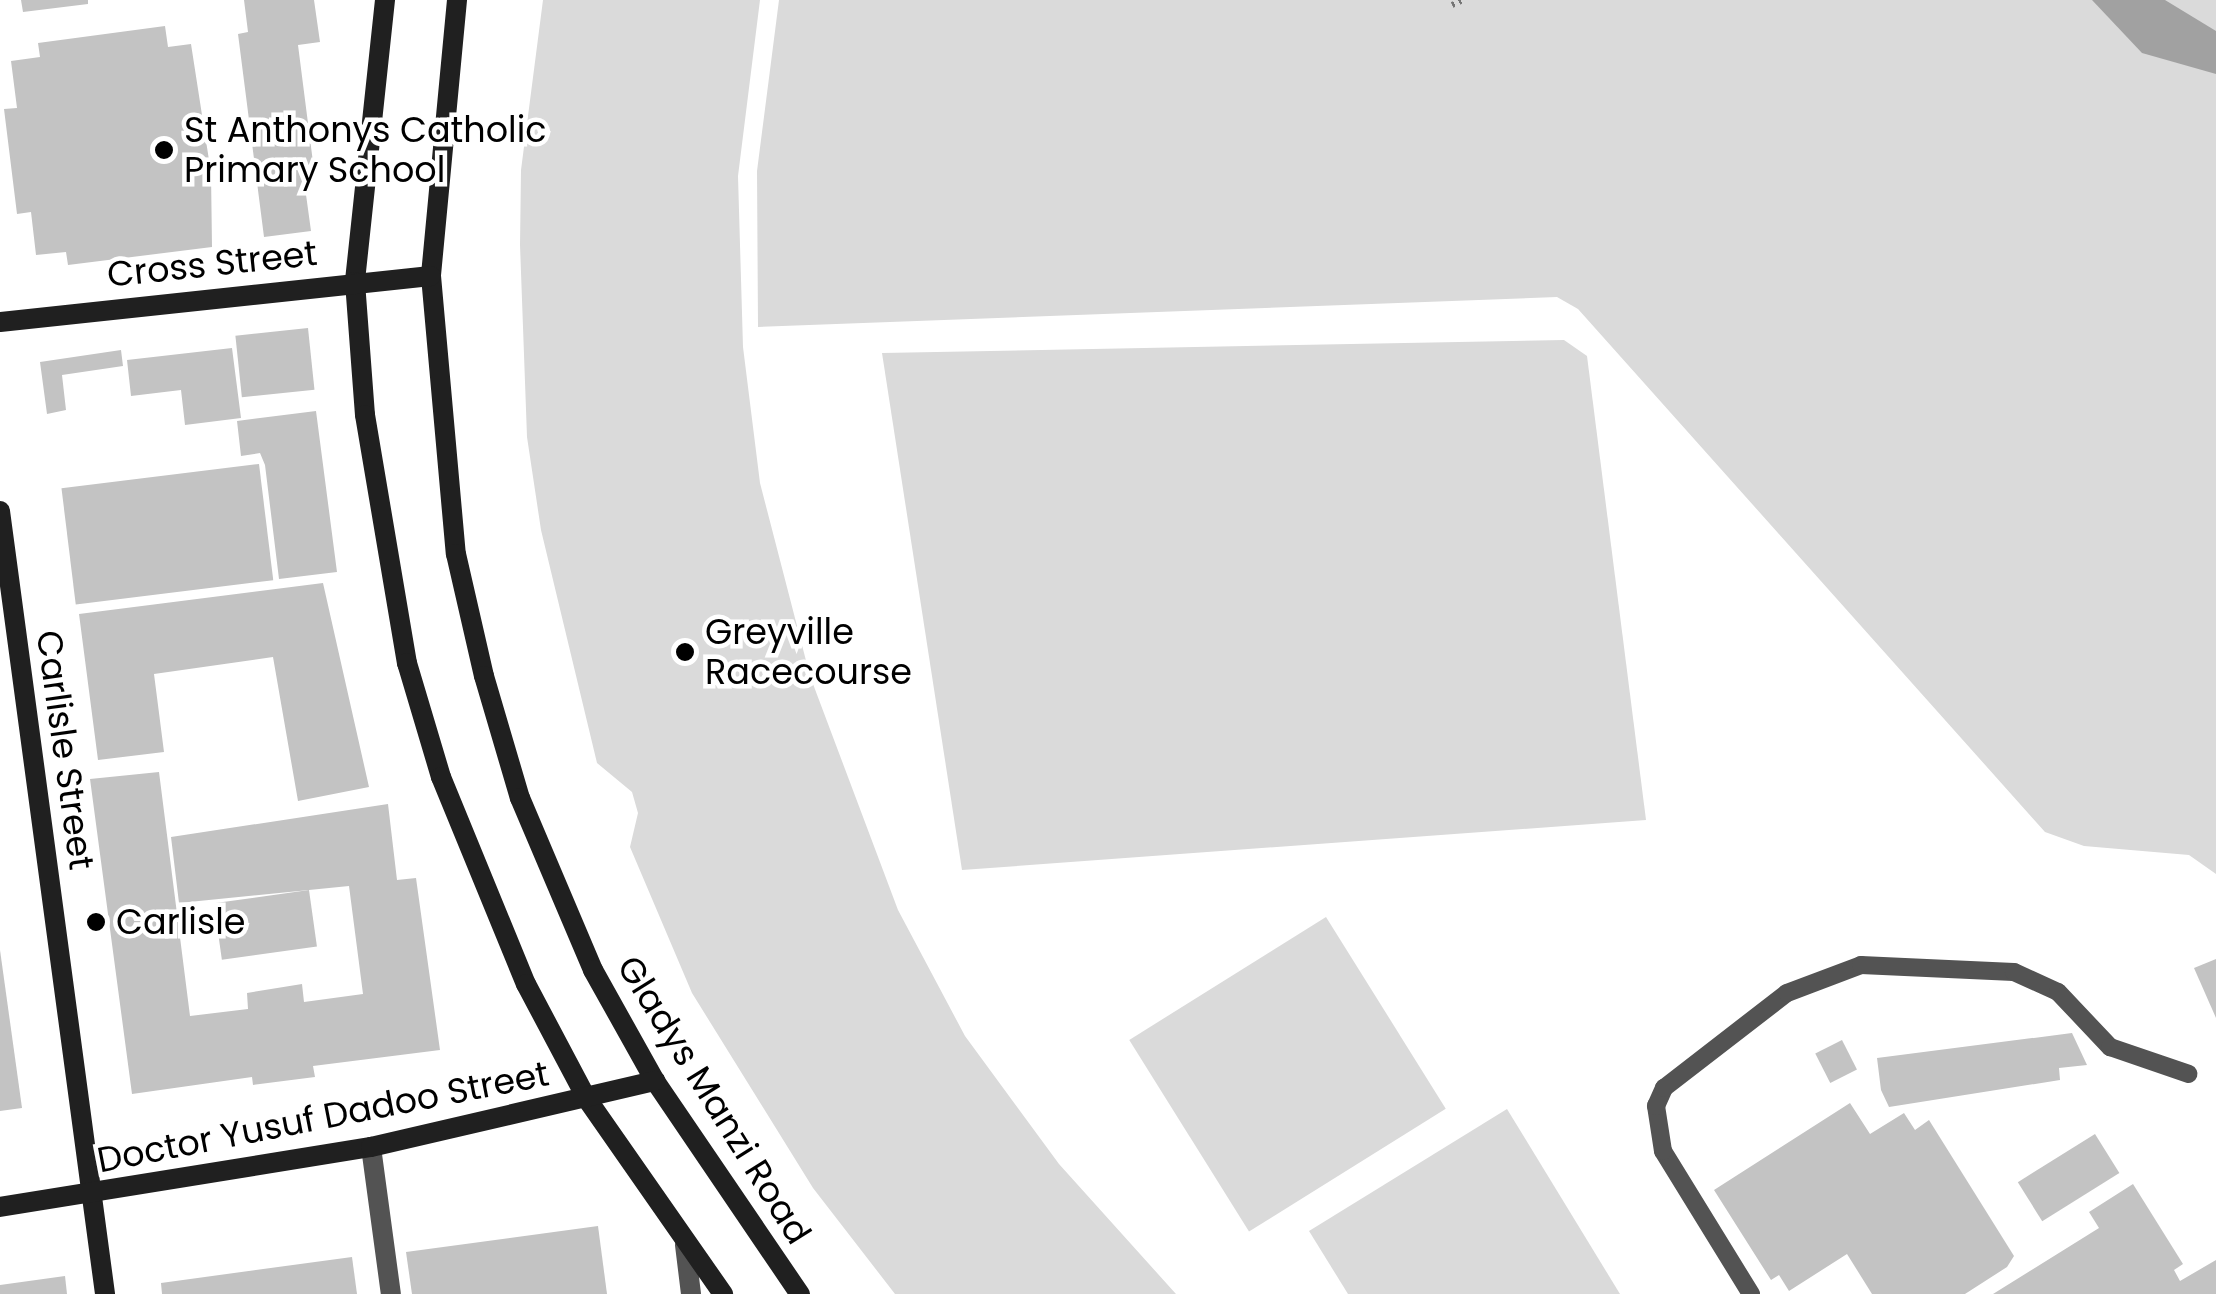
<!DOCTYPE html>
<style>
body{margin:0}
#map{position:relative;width:2216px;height:1294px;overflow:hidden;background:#fff;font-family:Poppins,sans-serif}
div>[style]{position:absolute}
.green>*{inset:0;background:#dadada;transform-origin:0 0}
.water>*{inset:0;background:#a1a1a1}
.building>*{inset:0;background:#c3c3c3;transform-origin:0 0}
.path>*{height:6px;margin-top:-3px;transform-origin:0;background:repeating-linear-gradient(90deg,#757575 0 2.5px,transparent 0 7.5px)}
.lane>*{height:18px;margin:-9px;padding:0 9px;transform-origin:9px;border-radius:9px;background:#535353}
.street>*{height:20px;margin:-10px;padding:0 10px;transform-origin:10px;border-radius:10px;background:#535353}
.secondary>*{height:20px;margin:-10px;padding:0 10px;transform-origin:10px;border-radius:10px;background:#202020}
.dots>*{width:28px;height:28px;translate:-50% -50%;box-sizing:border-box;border:5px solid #fff;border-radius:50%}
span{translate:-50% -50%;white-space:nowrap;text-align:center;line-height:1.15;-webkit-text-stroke:9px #fff;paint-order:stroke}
.poi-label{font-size:35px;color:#000}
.left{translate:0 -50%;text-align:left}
.street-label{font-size:35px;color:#000}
</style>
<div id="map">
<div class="green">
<i style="clip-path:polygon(543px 0,760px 0,738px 176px,743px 347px,760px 483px,810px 676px,898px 910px,965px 1036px,1059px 1164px,1176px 1294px,895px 1294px,813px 1188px,692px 993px,630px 847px,638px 813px,632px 792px,597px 763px,541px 530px,527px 437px,520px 245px,521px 170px)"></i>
<i style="clip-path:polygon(779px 0,2216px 0,2216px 874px,2189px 855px,2084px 846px,2045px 832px,1578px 309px,1557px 297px,758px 327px,757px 171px)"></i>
<i style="clip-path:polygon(1564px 340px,1587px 356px,1646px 820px,962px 870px,882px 353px)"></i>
<i style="left:1326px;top:917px;width:226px;height:232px;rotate:58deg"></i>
<i style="clip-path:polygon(1507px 1109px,1620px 1294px,1348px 1294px,1309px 1231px)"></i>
</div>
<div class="water">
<i style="clip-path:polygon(2092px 0,2165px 0,2216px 31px,2216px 74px,2142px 53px)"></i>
</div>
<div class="building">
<i style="clip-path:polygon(21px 0,88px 0,88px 4px,23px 12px)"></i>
<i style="clip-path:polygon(244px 0,314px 0,320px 42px,298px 45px,315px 178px,304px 180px,311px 231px,264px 237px,238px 34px,248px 32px)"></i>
<i style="clip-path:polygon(165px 26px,168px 47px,191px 44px,211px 173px,212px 247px,68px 265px,66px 252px,36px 255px,31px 212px,17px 214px,4px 109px,17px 108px,11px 61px,40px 57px,38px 43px)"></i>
<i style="left:308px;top:328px;width:62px;height:73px;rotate:84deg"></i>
<i style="clip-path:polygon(232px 348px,241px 418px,185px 425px,181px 390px,131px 396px,127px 360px)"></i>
<i style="clip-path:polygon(121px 350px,123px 366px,62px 375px,66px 410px,47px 414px,40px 362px)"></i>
<i style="clip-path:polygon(316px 411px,337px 572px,279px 579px,265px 465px,260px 453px,241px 456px,237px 421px)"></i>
<i style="left:259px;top:464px;width:117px;height:199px;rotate:83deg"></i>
<i style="clip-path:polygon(323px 583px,369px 787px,298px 801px,273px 657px,154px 674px,164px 752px,98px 760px,79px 614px)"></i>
<i style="clip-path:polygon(159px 772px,190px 1016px,248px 1009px,247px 993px,302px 984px,304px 1002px,363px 994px,349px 886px,179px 903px,171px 837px,388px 804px,397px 880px,416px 878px,440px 1050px,313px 1066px,315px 1077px,253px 1085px,252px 1077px,132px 1094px,90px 779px)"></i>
<i style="left:309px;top:890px;width:57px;height:96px;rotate:82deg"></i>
<i style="clip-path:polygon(0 950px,22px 1108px,0 1111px)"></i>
<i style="clip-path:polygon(2216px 959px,2216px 1018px,2194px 968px)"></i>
<i style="clip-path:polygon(2072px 1033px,2087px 1065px,2059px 1068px,2060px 1080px,1889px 1107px,1881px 1090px,1877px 1058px)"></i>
<i style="left:1842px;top:1040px;width:33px;height:30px;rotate:63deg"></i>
<i style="clip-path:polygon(1850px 1103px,1870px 1134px,1904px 1113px,1915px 1130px,1929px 1120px,2014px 1256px,2007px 1267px,1965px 1294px,1872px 1294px,1847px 1254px,1789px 1291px,1779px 1275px,1771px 1280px,1714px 1190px)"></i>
<i style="left:2095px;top:1134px;width:46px;height:91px;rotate:58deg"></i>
<i style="clip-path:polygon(2133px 1184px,2183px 1264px,2174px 1270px,2180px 1281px,2216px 1260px,2216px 1294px,1993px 1294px,2099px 1228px,2089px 1212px)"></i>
<i style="clip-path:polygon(598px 1226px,607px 1294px,412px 1294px,406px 1252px)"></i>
<i style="clip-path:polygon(352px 1257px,357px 1294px,162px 1294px,161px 1283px)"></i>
<i style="clip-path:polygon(65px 1276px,67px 1294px,0 1294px,0 1285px)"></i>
</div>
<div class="path">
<i style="left:1452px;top:5px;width:12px;rotate:-24deg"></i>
</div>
<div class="lane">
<i style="left:1751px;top:1294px;width:168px;rotate:-121.6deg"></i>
<i style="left:1663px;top:1151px;width:46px;rotate:-98.8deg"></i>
<i style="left:1656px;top:1106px;width:20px;rotate:-66deg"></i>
<i style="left:1664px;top:1088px;width:155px;rotate:-37.7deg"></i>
<i style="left:1787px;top:993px;width:79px;rotate:-20.7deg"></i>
<i style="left:1861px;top:965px;width:153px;rotate:2.6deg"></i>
<i style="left:2014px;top:972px;width:48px;rotate:24.4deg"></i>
<i style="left:2058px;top:992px;width:76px;rotate:46.6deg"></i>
<i style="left:2110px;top:1047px;width:83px;rotate:18.9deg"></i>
</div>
<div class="street">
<i style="left:371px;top:1147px;width:148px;rotate:82.3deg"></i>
<i style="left:685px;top:1245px;width:49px;rotate:83deg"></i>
</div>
<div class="secondary">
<i style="left:385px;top:0;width:284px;rotate:96.1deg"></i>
<i style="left:355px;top:282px;width:133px;rotate:85.7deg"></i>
<i style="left:365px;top:415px;width:252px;rotate:80.4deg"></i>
<i style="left:407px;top:663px;width:119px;rotate:73.4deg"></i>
<i style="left:441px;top:777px;width:224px;rotate:67.7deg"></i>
<i style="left:526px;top:984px;width:130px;rotate:62.1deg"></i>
<i style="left:587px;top:1099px;width:238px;rotate:55.1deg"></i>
<i style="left:457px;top:0;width:277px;rotate:95.4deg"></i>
<i style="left:431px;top:276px;width:279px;rotate:84.9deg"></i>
<i style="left:456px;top:554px;width:125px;rotate:77.1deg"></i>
<i style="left:484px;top:676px;width:127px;rotate:73.6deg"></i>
<i style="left:520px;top:798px;width:187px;rotate:67deg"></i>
<i style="left:593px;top:970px;width:127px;rotate:60.8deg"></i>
<i style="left:655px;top:1081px;width:258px;rotate:55.8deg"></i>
<i style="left:0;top:322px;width:433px;rotate:-6.1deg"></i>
<i style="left:0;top:511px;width:790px;rotate:82.36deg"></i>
<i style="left:0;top:1207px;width:376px;rotate:-9.2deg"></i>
<i style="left:371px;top:1147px;width:292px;rotate:-13.1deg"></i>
</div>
<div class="dots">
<i style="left:164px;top:150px;background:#000"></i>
<i style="left:685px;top:652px;background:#000"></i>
<i style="left:96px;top:922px;background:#000"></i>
</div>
<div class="poi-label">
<span class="left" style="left:184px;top:150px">St Anthonys Catholic<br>Primary School</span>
<span class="left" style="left:705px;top:652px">Greyville<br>Racecourse</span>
<span class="left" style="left:116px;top:922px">Carlisle</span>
</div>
<div class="street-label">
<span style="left:212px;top:264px;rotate:-6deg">Cross Street</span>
<span style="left:65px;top:750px;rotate:82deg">Carlisle Street</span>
<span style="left:714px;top:1100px;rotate:58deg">Gladys Manzi Road</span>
<span style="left:323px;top:1117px;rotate:-11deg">Doctor Yusuf Dadoo Street</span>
</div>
</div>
